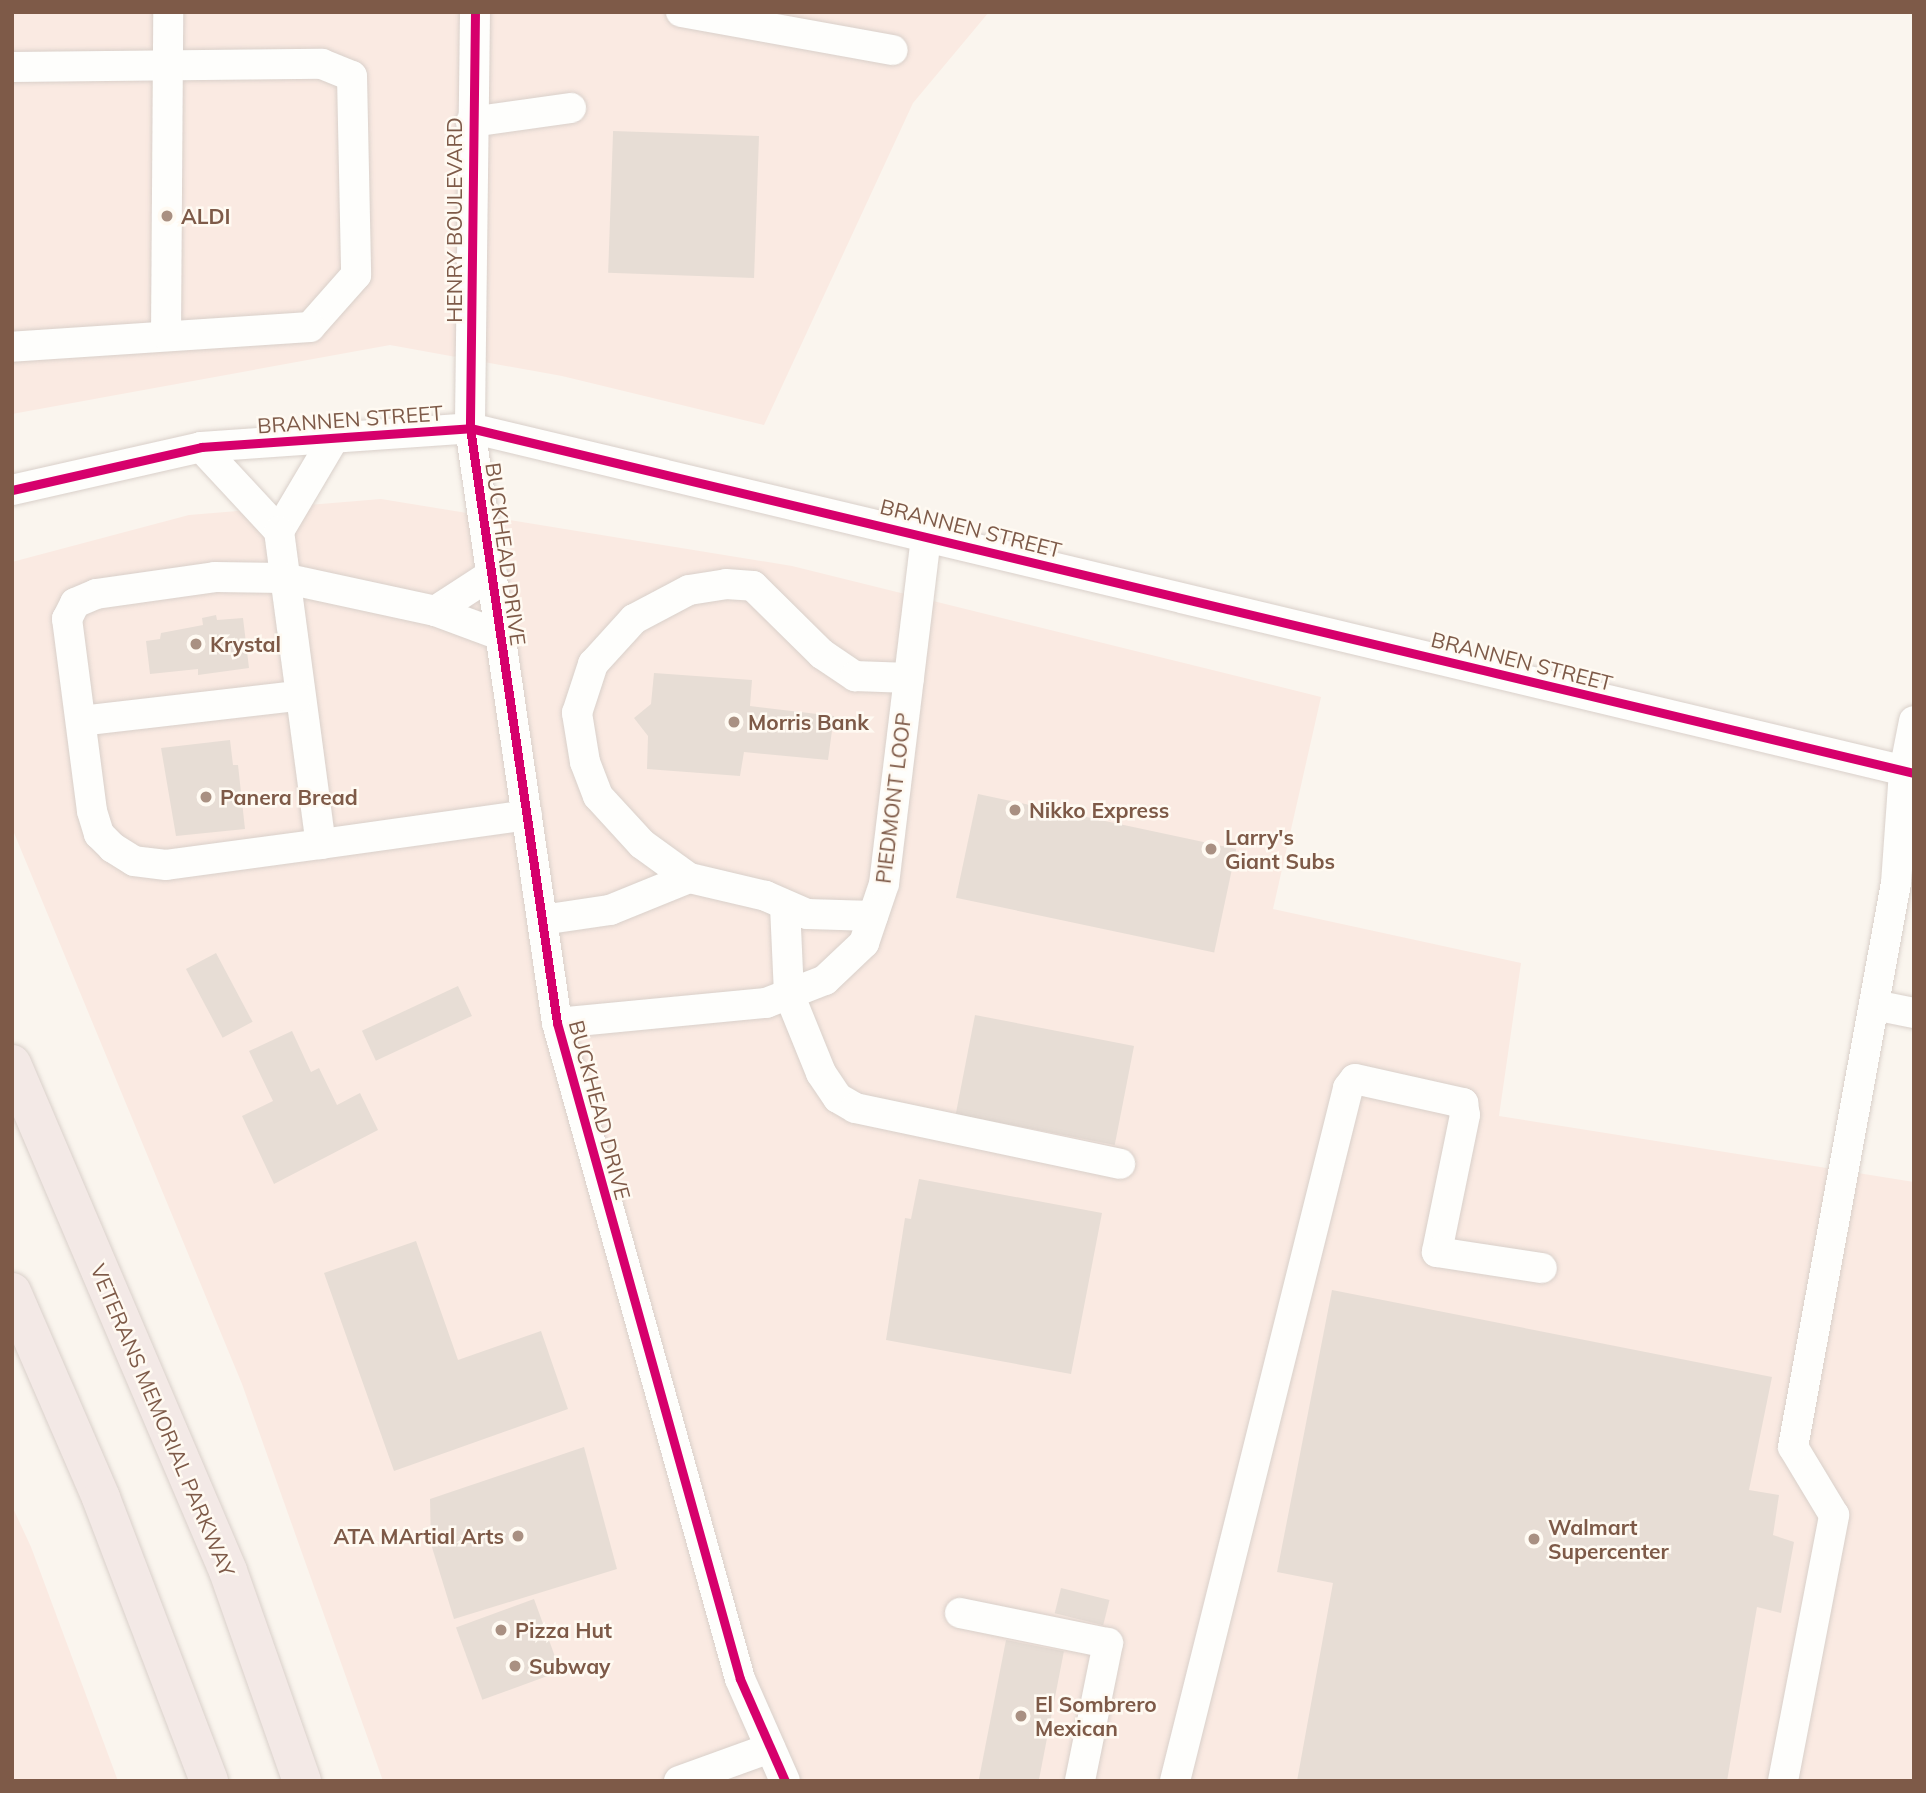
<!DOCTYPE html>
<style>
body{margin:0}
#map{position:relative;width:1926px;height:1793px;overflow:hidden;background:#faf5ee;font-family:Mulish,sans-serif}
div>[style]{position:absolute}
.commercial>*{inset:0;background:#faeae2}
.building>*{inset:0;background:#e7ddd5;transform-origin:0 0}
.roads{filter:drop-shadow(0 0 2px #d9d0ca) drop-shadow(0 0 2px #d9d0ca)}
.minor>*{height:30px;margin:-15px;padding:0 15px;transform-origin:15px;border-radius:15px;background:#fefefc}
.highway>*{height:38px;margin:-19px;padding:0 19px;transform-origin:19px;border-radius:19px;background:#f3e9e6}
.cycleway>*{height:9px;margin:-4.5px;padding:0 4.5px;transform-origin:4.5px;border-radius:4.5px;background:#d6006c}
.dots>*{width:19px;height:19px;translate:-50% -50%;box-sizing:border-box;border:4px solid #fffaf2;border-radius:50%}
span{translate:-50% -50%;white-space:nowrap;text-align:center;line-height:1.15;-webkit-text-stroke:5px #fffaf2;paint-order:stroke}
.poi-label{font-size:21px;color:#7e5a48;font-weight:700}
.left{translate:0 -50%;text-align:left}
.right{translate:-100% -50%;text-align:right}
.street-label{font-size:21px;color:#7e5a48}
.frame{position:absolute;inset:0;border:14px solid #7e5a48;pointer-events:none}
</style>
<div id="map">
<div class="commercial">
<i style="clip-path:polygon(12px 12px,989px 12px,913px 103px,764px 425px,562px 376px,390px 345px,12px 414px)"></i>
<i style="clip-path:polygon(381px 499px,792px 566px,1321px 697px,1273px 909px,1521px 963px,1499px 1116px,1914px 1182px,1914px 1781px,383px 1781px,242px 1384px,12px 828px,12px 562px,189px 515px)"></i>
<i style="clip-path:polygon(12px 1506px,31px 1547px,118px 1781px,12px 1781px)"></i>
</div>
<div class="building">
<i style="left:759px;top:136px;width:142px;height:146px;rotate:92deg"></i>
<i style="clip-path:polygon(216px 615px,217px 620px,243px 618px,249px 668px,198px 675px,198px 669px,150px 674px,146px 641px,160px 639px,161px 633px,203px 625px,202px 618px)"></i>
<i style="clip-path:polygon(654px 673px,752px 680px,750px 706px,834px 716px,828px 760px,744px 752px,740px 776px,647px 769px,648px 736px,634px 718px,651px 704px)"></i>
<i style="clip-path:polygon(230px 740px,233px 765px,238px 765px,245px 829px,176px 836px,161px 748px)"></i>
<i style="left:978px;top:794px;width:264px;height:106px;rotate:12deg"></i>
<i style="left:216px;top:953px;width:78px;height:34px;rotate:62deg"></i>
<i style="left:458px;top:986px;width:33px;height:106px;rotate:65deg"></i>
<i style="left:975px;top:1015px;width:162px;height:101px;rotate:11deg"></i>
<i style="clip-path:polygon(292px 1031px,311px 1072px,319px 1068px,337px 1105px,360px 1093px,378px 1130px,274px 1184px,242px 1116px,273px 1101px,249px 1051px)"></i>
<i style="clip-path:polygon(919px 1179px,1102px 1213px,1071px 1374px,886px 1340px,905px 1218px,911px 1219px)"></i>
<i style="clip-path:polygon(416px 1241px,458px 1360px,541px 1331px,568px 1409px,394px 1471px,324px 1273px)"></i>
<i style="clip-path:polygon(1332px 1290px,1772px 1377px,1749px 1490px,1779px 1495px,1773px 1535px,1794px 1542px,1781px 1613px,1757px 1607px,1727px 1781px,1297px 1781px,1333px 1583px,1277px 1572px)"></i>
<i style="clip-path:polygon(584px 1447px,617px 1569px,454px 1619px,431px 1544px,430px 1499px)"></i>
<i style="left:1061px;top:1588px;width:50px;height:26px;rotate:14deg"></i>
<i style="left:534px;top:1599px;width:77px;height:83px;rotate:70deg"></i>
<i style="left:1006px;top:1640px;width:59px;height:144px;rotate:11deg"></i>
</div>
<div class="roads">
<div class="minor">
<i style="left:475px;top:12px;width:416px;rotate:90.7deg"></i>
<i style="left:470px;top:428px;width:601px;rotate:81.68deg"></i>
<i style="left:557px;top:1023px;width:681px;rotate:74.41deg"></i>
<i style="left:740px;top:1679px;width:111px;rotate:66.2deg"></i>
<i style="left:681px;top:12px;width:215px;rotate:10.2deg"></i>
<i style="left:12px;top:67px;width:310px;rotate:-0.6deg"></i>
<i style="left:322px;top:64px;width:32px;rotate:22deg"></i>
<i style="left:352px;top:76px;width:199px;rotate:88.8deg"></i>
<i style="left:356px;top:275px;width:69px;rotate:131.5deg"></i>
<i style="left:310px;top:327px;width:299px;rotate:176.2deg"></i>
<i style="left:471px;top:122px;width:101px;rotate:-8deg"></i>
<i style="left:166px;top:335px;width:323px;rotate:-89.6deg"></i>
<i style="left:201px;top:447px;width:115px;rotate:47.1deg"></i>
<i style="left:279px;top:531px;width:108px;rotate:-59.4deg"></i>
<i style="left:12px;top:490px;width:194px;rotate:-12.8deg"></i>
<i style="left:201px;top:447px;width:270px;rotate:-4deg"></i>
<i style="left:470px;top:428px;width:1485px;rotate:13.44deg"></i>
<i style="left:279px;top:531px;width:316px;rotate:82.4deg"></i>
<i style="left:321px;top:844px;width:208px;rotate:-8deg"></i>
<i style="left:435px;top:611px;width:68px;rotate:-33deg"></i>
<i style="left:81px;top:721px;width:218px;rotate:-6.6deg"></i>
<i style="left:321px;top:844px;width:156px;rotate:172.3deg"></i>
<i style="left:166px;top:865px;width:32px;rotate:-173deg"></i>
<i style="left:134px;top:861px;width:25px;rotate:-148deg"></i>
<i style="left:113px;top:848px;width:20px;rotate:-135deg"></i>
<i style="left:99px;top:834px;width:24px;rotate:-107deg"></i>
<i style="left:92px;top:811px;width:194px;rotate:-97.4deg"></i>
<i style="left:67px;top:619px;width:18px;rotate:-63deg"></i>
<i style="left:75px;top:603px;width:23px;rotate:-23deg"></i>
<i style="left:96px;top:594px;width:120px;rotate:-8.1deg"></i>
<i style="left:215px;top:577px;width:68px;rotate:0.8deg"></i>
<i style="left:283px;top:578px;width:156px;rotate:12.2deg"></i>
<i style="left:435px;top:611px;width:69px;rotate:20.3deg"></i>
<i style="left:785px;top:906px;width:88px;rotate:87.4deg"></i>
<i style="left:789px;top:994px;width:85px;rotate:67.9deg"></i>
<i style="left:821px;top:1073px;width:30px;rotate:56deg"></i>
<i style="left:838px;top:1098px;width:20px;rotate:30deg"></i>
<i style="left:855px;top:1108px;width:271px;rotate:11.9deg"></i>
<i style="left:873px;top:916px;width:66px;rotate:-178.3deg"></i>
<i style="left:807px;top:914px;width:45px;rotate:-156.3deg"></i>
<i style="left:766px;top:896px;width:79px;rotate:-166.8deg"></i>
<i style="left:689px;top:878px;width:58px;rotate:-144.1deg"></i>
<i style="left:642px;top:844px;width:65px;rotate:-132.5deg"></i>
<i style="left:598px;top:796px;width:36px;rotate:-111deg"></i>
<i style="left:585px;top:762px;width:50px;rotate:-99.3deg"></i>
<i style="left:577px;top:713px;width:52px;rotate:-71.9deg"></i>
<i style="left:593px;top:664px;width:61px;rotate:-47.7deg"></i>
<i style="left:634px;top:619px;width:62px;rotate:-27.8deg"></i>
<i style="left:689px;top:590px;width:37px;rotate:-9deg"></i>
<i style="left:726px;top:584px;width:27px;rotate:4deg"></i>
<i style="left:753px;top:586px;width:97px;rotate:44.6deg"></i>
<i style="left:822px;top:654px;width:40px;rotate:34deg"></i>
<i style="left:855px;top:676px;width:54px;rotate:2.1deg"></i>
<i style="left:542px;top:920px;width:69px;rotate:-8.4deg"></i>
<i style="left:610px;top:910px;width:85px;rotate:-22.1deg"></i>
<i style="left:1874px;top:1005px;width:41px;rotate:11.3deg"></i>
<i style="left:557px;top:1023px;width:210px;rotate:-5.5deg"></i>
<i style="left:766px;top:1003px;width:63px;rotate:-21.3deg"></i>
<i style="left:825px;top:980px;width:54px;rotate:-43.5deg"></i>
<i style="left:864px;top:943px;width:62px;rotate:-71.3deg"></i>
<i style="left:884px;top:884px;width:352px;rotate:-83.1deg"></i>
<i style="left:960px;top:1613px;width:151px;rotate:11.5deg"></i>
<i style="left:1108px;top:1643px;width:141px;rotate:101.5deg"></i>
<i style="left:679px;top:1781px;width:97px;rotate:-19.9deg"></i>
<i style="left:1175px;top:1781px;width:714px;rotate:-75.98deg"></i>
<i style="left:1348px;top:1088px;width:11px;rotate:-52deg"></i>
<i style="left:1355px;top:1079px;width:111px;rotate:12.5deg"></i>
<i style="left:1463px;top:1103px;width:12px;rotate:81deg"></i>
<i style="left:1465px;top:1115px;width:140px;rotate:101.6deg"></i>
<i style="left:1437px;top:1252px;width:106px;rotate:8.7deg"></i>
<i style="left:1783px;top:1781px;width:271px;rotate:-79.1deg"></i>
<i style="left:1834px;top:1515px;width:79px;rotate:-121.1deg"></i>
<i style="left:1793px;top:1447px;width:573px;rotate:-79.65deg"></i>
<i style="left:1896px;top:883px;width:111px;rotate:-85.9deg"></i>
<i style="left:1904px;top:772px;width:52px;rotate:-78.9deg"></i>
</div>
<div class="highway">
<i style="left:12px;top:1064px;width:551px;rotate:66.92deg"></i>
<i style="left:228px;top:1571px;width:223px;rotate:70.6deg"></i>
<i style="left:12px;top:1292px;width:224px;rotate:66.6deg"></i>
<i style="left:101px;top:1498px;width:303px;rotate:69.1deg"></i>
</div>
</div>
<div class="cycleway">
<i style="left:475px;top:12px;width:416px;rotate:90.7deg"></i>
<i style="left:470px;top:428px;width:601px;rotate:81.68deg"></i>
<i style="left:557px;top:1023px;width:681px;rotate:74.41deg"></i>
<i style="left:740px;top:1679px;width:111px;rotate:66.2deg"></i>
<i style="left:12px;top:490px;width:194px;rotate:-12.8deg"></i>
<i style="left:201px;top:447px;width:270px;rotate:-4deg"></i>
<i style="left:470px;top:428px;width:1485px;rotate:13.44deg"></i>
</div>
<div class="dots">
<i style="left:167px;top:216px;background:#a99082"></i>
<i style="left:196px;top:644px;background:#a99082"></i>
<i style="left:734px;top:722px;background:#a99082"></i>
<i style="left:206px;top:797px;background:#a99082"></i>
<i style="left:1015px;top:810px;background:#a99082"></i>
<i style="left:1211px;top:849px;background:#a99082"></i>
<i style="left:518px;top:1536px;background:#a99082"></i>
<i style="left:1534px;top:1539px;background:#a99082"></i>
<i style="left:501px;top:1630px;background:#a99082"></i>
<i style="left:515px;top:1666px;background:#a99082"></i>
<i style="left:1021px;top:1716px;background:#a99082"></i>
</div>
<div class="poi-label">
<span class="left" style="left:181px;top:216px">ALDI</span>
<span class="left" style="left:210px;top:644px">Krystal</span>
<span class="left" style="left:748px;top:722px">Morris Bank</span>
<span class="left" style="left:220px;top:797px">Panera Bread</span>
<span class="left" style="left:1029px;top:810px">Nikko Express</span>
<span class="left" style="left:1225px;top:849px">Larry's<br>Giant Subs</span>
<span class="left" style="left:1548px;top:1539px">Walmart<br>Supercenter</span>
<span class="right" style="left:504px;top:1536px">ATA MArtial Arts</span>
<span class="left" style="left:515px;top:1630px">Pizza Hut</span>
<span class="left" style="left:529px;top:1666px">Subway</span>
<span class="left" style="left:1035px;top:1716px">El Sombrero<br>Mexican</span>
</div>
<div class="street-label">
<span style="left:454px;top:220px;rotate:-90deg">HENRY BOULEVARD</span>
<span style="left:350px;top:419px;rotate:-4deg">BRANNEN STREET</span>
<span style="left:971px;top:528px;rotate:14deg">BRANNEN STREET</span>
<span style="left:506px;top:554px;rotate:82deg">BUCKHEAD DRIVE</span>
<span style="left:1522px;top:661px;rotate:14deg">BRANNEN STREET</span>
<span style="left:893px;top:798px;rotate:-83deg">PIEDMONT LOOP</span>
<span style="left:600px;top:1110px;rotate:75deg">BUCKHEAD DRIVE</span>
<span style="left:163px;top:1420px;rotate:67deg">VETERANS MEMORIAL PARKWAY</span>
</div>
<div class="frame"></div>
</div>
